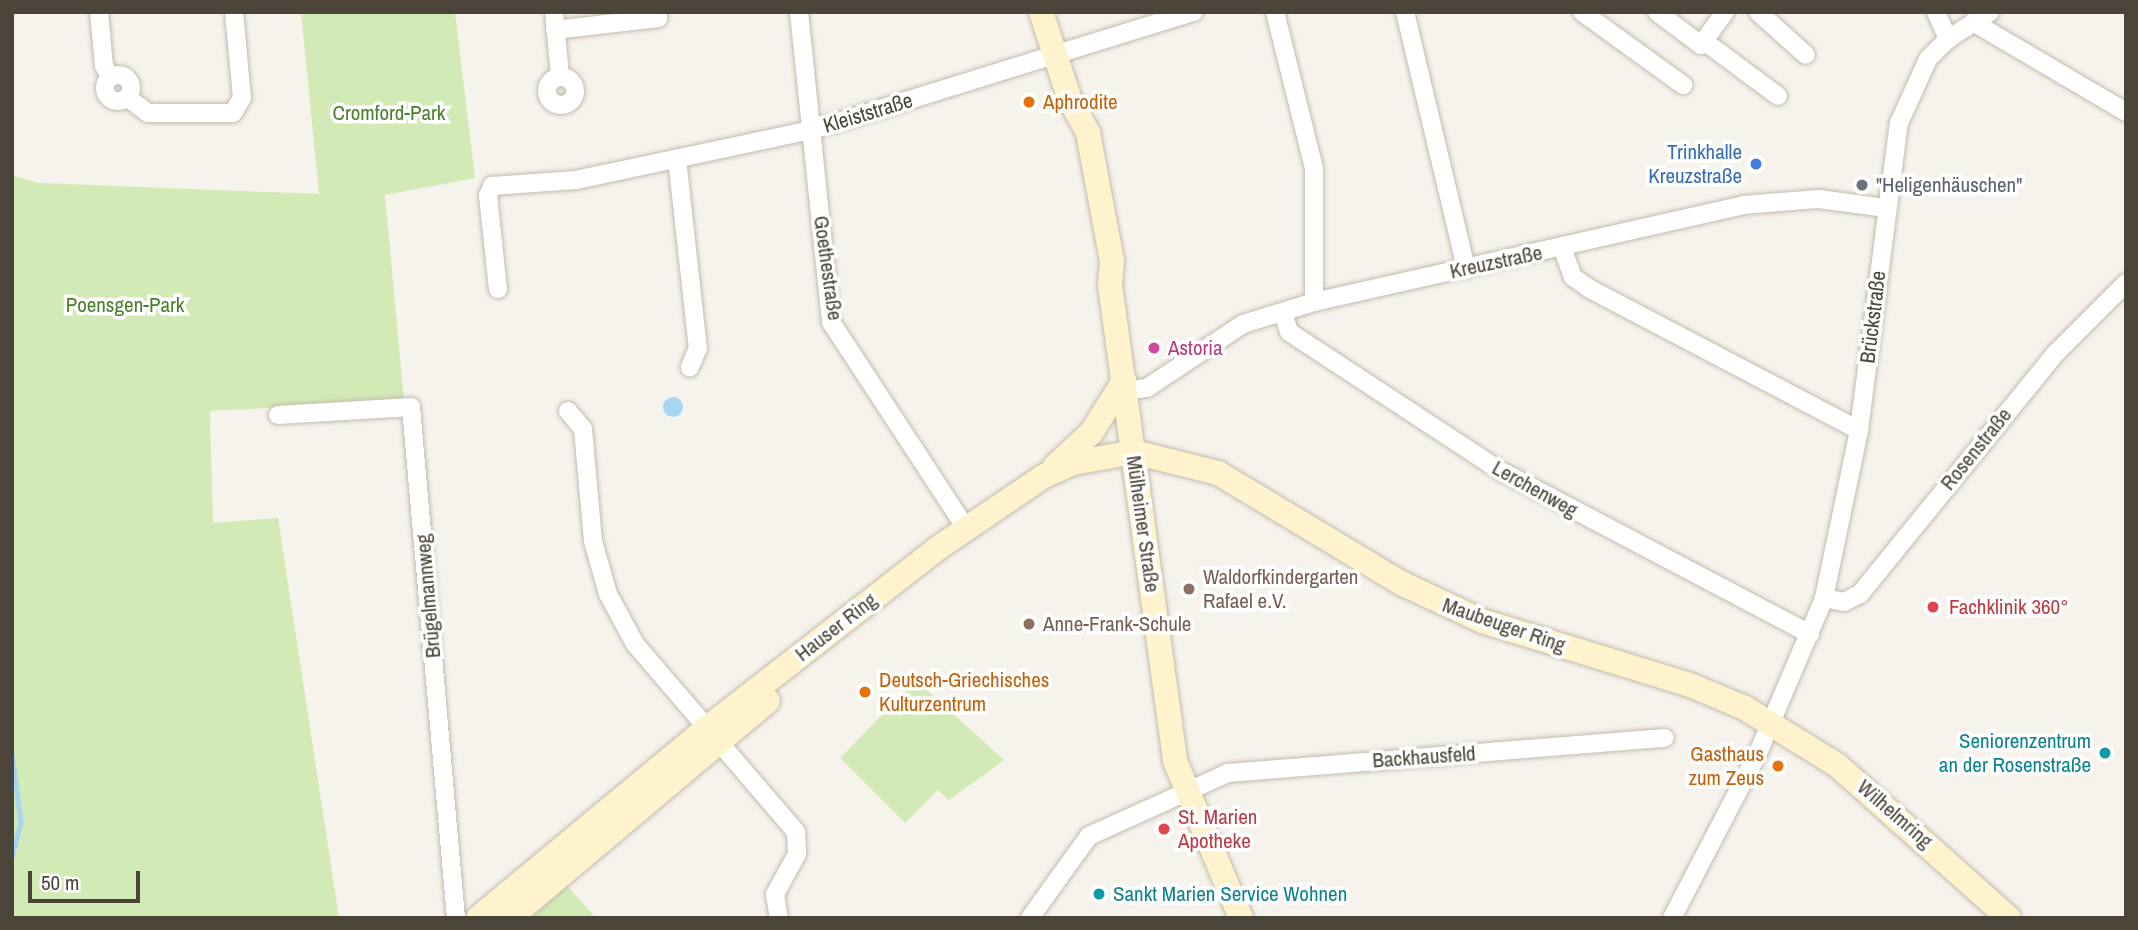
<!DOCTYPE html>
<meta charset="utf-8">
<style>
body{margin:0}
#map{position:relative;width:2138px;height:930px;overflow:hidden;background:#f6f3ec;font-family:"Archivo Narrow",sans-serif}
div>[style]{position:absolute}
.green>*{inset:0;background:#d2eab5}
.water>*{inset:0;background:#a9d4f2}
.round{border-radius:50%}
.stream>*{height:4.5px;margin:-2.25px;padding:0 2.25px;transform-origin:2.25px;border-radius:2.25px;background:#a9d4f2}
.roads{filter:drop-shadow(0 0 2px #c2bbae) drop-shadow(0 0 2px #c2bbae)}
.street>*{height:18px;margin:-9px;padding:0 9px;transform-origin:9px;border-radius:9px;background:#fff}
.street>.ring{margin:-9px;padding:0;box-sizing:content-box;background:none;border:18px solid #fff;border-radius:50%}
.secondary>*{height:24px;margin:-12px;padding:0 12px;transform-origin:12px;border-radius:12px;background:#fff3cd}
.dots>*{width:19px;height:19px;translate:-50% -50%;box-sizing:border-box;border:4px solid #fff;border-radius:50%}
span{translate:-50% -50%;white-space:nowrap;text-align:center;line-height:1.15;-webkit-text-stroke:7px #fff;paint-order:stroke}
.food-label{font-size:21px;color:#c56008}
.left{translate:0 -50%;text-align:left}
.right{translate:-100% -50%;text-align:right}
.park-label{font-size:21px;color:#4a7f2a}
.street-label{font-size:21px;color:#4b4439}
.shop-label{font-size:21px;color:#366cbe}
.worship-label{font-size:21px;color:#5b616d}
.hotel-label{font-size:21px;color:#b23c85}
.education-label{font-size:21px;color:#785e54}
.health-label{font-size:21px;color:#be3a42}
.culture-label{font-size:21px;color:#0d838f}
.frame{position:absolute;inset:0;border:14px solid #4b4439;pointer-events:none}
.scale{position:absolute;left:28px;top:871px;width:112px;height:32px;box-sizing:border-box;border:4px solid #4b4439;border-top:0;padding-left:9px;font-size:21px;line-height:24px;white-space:nowrap;color:#4b4439;-webkit-text-stroke:5px #fff;paint-order:stroke}
</style>
<div id="map">
<div class="green">
<i style="clip-path:polygon(301px 12px,455px 12px,475px 178px,385px 195px,404px 401px,210px 411px,213px 523px,278px 518px,339px 918px,12px 918px,12px 175px,39px 183px,319px 194px)"></i>
<i style="clip-path:polygon(916px 680px,1004px 760px,949px 800px,938px 790px,905px 823px,840px 758px)"></i>
<i style="clip-path:polygon(563px 881px,596px 918px,523px 918px)"></i>
</div>
<div class="water">
<i class="round" style="left:663px;top:397px;width:20px;height:20px"></i>
</div>
<div class="stream">
<i style="left:12px;top:753px;width:70px;rotate:82.6deg"></i>
<i style="left:21px;top:822px;width:38px;rotate:104deg"></i>
</div>
<div class="roads">
<div class="street">
<i style="left:99px;top:12px;width:54px;rotate:84.7deg"></i>
<i style="left:104px;top:66px;width:13px;rotate:61deg"></i>
<i style="left:554px;top:12px;width:64px;rotate:84.6deg"></i>
<i style="left:799px;top:12px;width:312px;rotate:84.1deg"></i>
<i style="left:831px;top:322px;width:246px;rotate:56.8deg"></i>
<i style="left:1275px;top:12px;width:162px;rotate:76deg"></i>
<i style="left:1314px;top:169px;width:133px;rotate:90deg"></i>
<i style="left:1405px;top:12px;width:264px;rotate:76.6deg"></i>
<i style="left:1582px;top:12px;width:125px;rotate:35.9deg"></i>
<i style="left:1657px;top:12px;width:55px;rotate:36.9deg"></i>
<i style="left:1701px;top:45px;width:41px;rotate:-54deg"></i>
<i style="left:1758px;top:12px;width:64px;rotate:41.9deg"></i>
<i style="left:1936px;top:12px;width:30px;rotate:66deg"></i>
<i style="left:1973px;top:22px;width:178px;rotate:30.5deg"></i>
<i style="left:555px;top:30px;width:104px;rotate:-6.6deg"></i>
<i style="left:1704px;top:41px;width:92px;rotate:36.6deg"></i>
<i class="ring" style="left:105px;top:75px;width:8px;height:8px"></i>
<i class="ring" style="left:547px;top:77px;width:10px;height:10px"></i>
<i style="left:128px;top:98px;width:25px;rotate:37deg"></i>
<i style="left:148px;top:113px;width:85px"></i>
<i style="left:233px;top:113px;width:17px;rotate:-59deg"></i>
<i style="left:242px;top:98px;width:86px;rotate:-95.3deg"></i>
<i style="left:677px;top:159px;width:190px;rotate:83.7deg"></i>
<i style="left:698px;top:348px;width:21px;rotate:113deg"></i>
<i style="left:1562px;top:247px;width:32px;rotate:70deg"></i>
<i style="left:1573px;top:277px;width:21px;rotate:35deg"></i>
<i style="left:1590px;top:289px;width:304px;rotate:27.7deg"></i>
<i style="left:498px;top:289px;width:94px;rotate:-96.1deg"></i>
<i style="left:488px;top:196px;width:11px;rotate:-68deg"></i>
<i style="left:492px;top:186px;width:84px;rotate:-4.1deg"></i>
<i style="left:576px;top:180px;width:241px;rotate:-12deg"></i>
<i style="left:812px;top:130px;width:400px;rotate:-17.2deg"></i>
<i style="left:1283px;top:313px;width:20px;rotate:72deg"></i>
<i style="left:1289px;top:332px;width:251px;rotate:33.3deg"></i>
<i style="left:1499px;top:470px;width:352px;rotate:27.8deg"></i>
<i style="left:1125px;top:391px;width:22px;rotate:-8deg"></i>
<i style="left:1147px;top:388px;width:115px;rotate:-33.7deg"></i>
<i style="left:1243px;top:324px;width:74px;rotate:-17.2deg"></i>
<i style="left:1314px;top:302px;width:440px;rotate:-12.7deg"></i>
<i style="left:1743px;top:205px;width:76px;rotate:-4.5deg"></i>
<i style="left:1819px;top:199px;width:68px;rotate:7.7deg"></i>
<i style="left:568px;top:411px;width:23px;rotate:50deg"></i>
<i style="left:583px;top:429px;width:112px;rotate:84.9deg"></i>
<i style="left:593px;top:541px;width:55px;rotate:74.2deg"></i>
<i style="left:608px;top:594px;width:57px;rotate:61.6deg"></i>
<i style="left:635px;top:644px;width:248px;rotate:49.4deg"></i>
<i style="left:796px;top:832px;width:22px;rotate:87deg"></i>
<i style="left:797px;top:854px;width:46px;rotate:118.8deg"></i>
<i style="left:775px;top:894px;width:24px;rotate:81deg"></i>
<i style="left:278px;top:415px;width:133px;rotate:-3.4deg"></i>
<i style="left:411px;top:407px;width:513px;rotate:84.97deg"></i>
<i style="left:1824px;top:598px;width:20px;rotate:11deg"></i>
<i style="left:1844px;top:602px;width:18px;rotate:-27deg"></i>
<i style="left:1860px;top:594px;width:311px;rotate:-50.9deg"></i>
<i style="left:2056px;top:353px;width:99px;rotate:-45deg"></i>
<i style="left:1030px;top:918px;width:101px;rotate:-54.3deg"></i>
<i style="left:1089px;top:836px;width:153px;rotate:-24.4deg"></i>
<i style="left:1228px;top:773px;width:438px;rotate:-4.6deg"></i>
<i style="left:1672px;top:918px;width:186px;rotate:-62.5deg"></i>
<i style="left:1758px;top:753px;width:168px;rotate:-66.9deg"></i>
<i style="left:1824px;top:598px;width:172px;rotate:-78.2deg"></i>
<i style="left:1859px;top:430px;width:310px;rotate:-82.6deg"></i>
<i style="left:1899px;top:123px;width:70px;rotate:-65.6deg"></i>
<i style="left:1928px;top:59px;width:28px;rotate:-45deg"></i>
<i style="left:1948px;top:39px;width:50px;rotate:-32.7deg"></i>
</div>
<div class="secondary">
<i style="left:1041px;top:12px;width:93px;rotate:71.8deg"></i>
<i style="left:1070px;top:100px;width:38px;rotate:61deg"></i>
<i style="left:1088px;top:133px;width:130px;rotate:79.4deg"></i>
<i style="left:1112px;top:261px;width:24px;rotate:95deg"></i>
<i style="left:1110px;top:285px;width:480px;rotate:82.2deg"></i>
<i style="left:1175px;top:761px;width:170px;rotate:67.2deg"></i>
<i style="left:1055px;top:466px;width:49px;rotate:-42.5deg"></i>
<i style="left:1091px;top:433px;width:62px;rotate:-57.6deg"></i>
<i style="left:478px;top:918px;width:298px;rotate:-39.7deg"></i>
<i style="left:707px;top:728px;width:293px;rotate:-37.9deg"></i>
<i style="left:938px;top:548px;width:128px;rotate:-34.2deg"></i>
<i style="left:1044px;top:476px;width:32px;rotate:-24deg"></i>
<i style="left:1073px;top:463px;width:62px;rotate:-10.2deg"></i>
<i style="left:1134px;top:452px;width:87px;rotate:14deg"></i>
<i style="left:1218px;top:473px;width:216px;rotate:31deg"></i>
<i style="left:1403px;top:584px;width:87px;rotate:25.1deg"></i>
<i style="left:1482px;top:621px;width:218px;rotate:17.1deg"></i>
<i style="left:1690px;top:685px;width:60px;rotate:22.7deg"></i>
<i style="left:1745px;top:708px;width:108px;rotate:31.8deg"></i>
<i style="left:1837px;top:765px;width:230px;rotate:41.7deg"></i>
<i style="left:510px;top:918px;width:337px;rotate:-40.1deg"></i>
</div>
</div>
<div class="dots">
<i style="left:1029px;top:102px;background:#e8710a"></i>
<i style="left:1756px;top:164px;background:#3f7fe0"></i>
<i style="left:1862px;top:185px;background:#6b7280"></i>
<i style="left:1154px;top:348px;background:#d1479c"></i>
<i style="left:1189px;top:589px;background:#8d6e63"></i>
<i style="left:1933px;top:607px;background:#e0444e"></i>
<i style="left:1029px;top:624px;background:#8d6e63"></i>
<i style="left:865px;top:692px;background:#e8710a"></i>
<i style="left:2105px;top:753px;background:#0f9aa8"></i>
<i style="left:1778px;top:766px;background:#e8710a"></i>
<i style="left:1164px;top:829px;background:#e0444e"></i>
<i style="left:1099px;top:894px;background:#0f9aa8"></i>
</div>
<div class="food-label">
<span class="left" style="left:1043px;top:102px">Aphrodite</span>
<span class="left" style="left:879px;top:692px">Deutsch-Griechisches<br>Kulturzentrum</span>
<span class="right" style="left:1764px;top:766px">Gasthaus<br>zum Zeus</span>
</div>
<div class="park-label">
<span style="left:389px;top:113px">Cromford-Park</span>
<span style="left:125px;top:305px">Poensgen-Park</span>
</div>
<div class="street-label">
<span style="left:868px;top:113px;rotate:-17deg">Kleiststraße</span>
<span style="left:1496px;top:262px;rotate:-12deg">Kreuzstraße</span>
<span style="left:828px;top:268px;rotate:82deg">Goethestraße</span>
<span style="left:1873px;top:317px;rotate:-83deg">Brückstraße</span>
<span style="left:1976px;top:449px;rotate:-51deg">Rosenstraße</span>
<span style="left:1535px;top:489px;rotate:29deg">Lerchenweg</span>
<span style="left:1143px;top:524px;rotate:82deg">Mülheimer Straße</span>
<span style="left:428px;top:596px;rotate:-95deg">Brügelmannweg</span>
<span style="left:1504px;top:625px;rotate:19deg">Maubeuger Ring</span>
<span style="left:836px;top:627px;rotate:-38deg">Hauser Ring</span>
<span style="left:1424px;top:757px;rotate:-4deg">Backhausfeld</span>
<span style="left:1895px;top:814px;rotate:41deg">Wilhelmring</span>
</div>
<div class="shop-label">
<span class="right" style="left:1742px;top:164px">Trinkhalle<br>Kreuzstraße</span>
</div>
<div class="worship-label">
<span class="left" style="left:1876px;top:185px">"Heligenhäuschen"</span>
</div>
<div class="hotel-label">
<span class="left" style="left:1168px;top:348px">Astoria</span>
</div>
<div class="education-label">
<span class="left" style="left:1203px;top:589px">Waldorfkindergarten<br>Rafael e.V.</span>
<span class="left" style="left:1043px;top:624px">Anne-Frank-Schule</span>
</div>
<div class="health-label">
<span class="left" style="left:1949px;top:607px">Fachklinik 360°</span>
<span class="left" style="left:1178px;top:829px">St. Marien<br>Apotheke</span>
</div>
<div class="culture-label">
<span class="right" style="left:2091px;top:753px">Seniorenzentrum<br>an der Rosenstraße</span>
<span class="left" style="left:1113px;top:894px">Sankt Marien Service Wohnen</span>
</div>
<div class="frame"></div>
<div class="scale">50 m</div>
</div>
